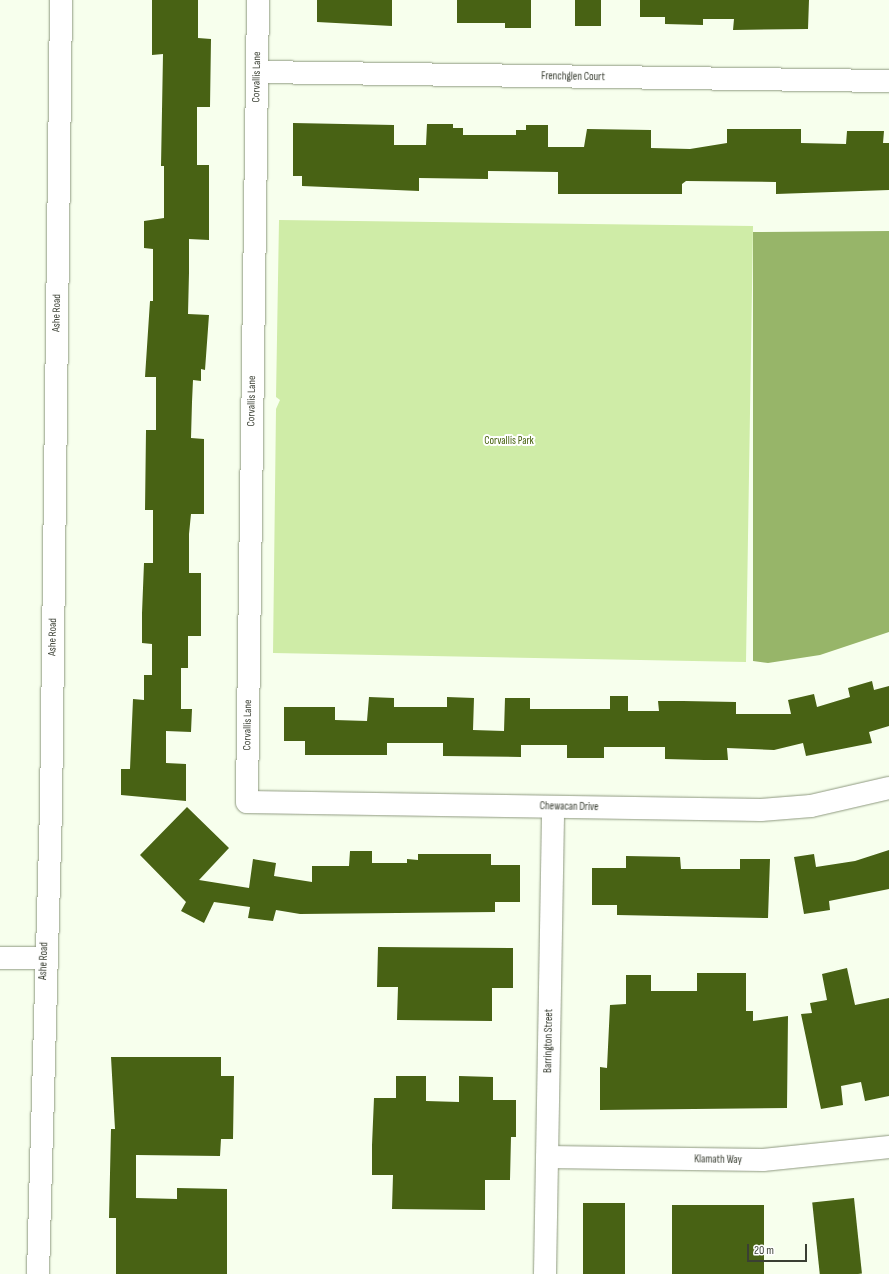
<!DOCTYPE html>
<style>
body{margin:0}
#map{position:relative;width:889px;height:1274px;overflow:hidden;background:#f7ffed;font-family:"Sofia Sans Condensed",sans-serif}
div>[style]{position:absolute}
.green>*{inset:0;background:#cfeca7}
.water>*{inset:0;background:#97b569}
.building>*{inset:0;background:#486214;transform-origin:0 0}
.roads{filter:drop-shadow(0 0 1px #8f9a80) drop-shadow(0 0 1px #8f9a80)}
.minor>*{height:22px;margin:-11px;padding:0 11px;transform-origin:11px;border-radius:11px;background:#fff}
.tertiary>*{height:22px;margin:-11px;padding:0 11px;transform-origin:11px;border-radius:11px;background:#fff}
span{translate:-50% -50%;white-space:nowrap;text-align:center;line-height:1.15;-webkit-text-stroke:4px #fff;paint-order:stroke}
.street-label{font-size:11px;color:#3a3f33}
.park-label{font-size:11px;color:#445f0a}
.scale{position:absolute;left:747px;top:1244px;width:60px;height:18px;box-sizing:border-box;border:2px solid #3a3f33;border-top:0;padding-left:5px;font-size:12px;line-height:14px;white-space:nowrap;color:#3a3f33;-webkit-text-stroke:3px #fff;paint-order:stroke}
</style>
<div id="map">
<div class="green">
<i style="clip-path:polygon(279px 220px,753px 226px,746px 662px,273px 653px,276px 409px,280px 400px,276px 397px)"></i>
</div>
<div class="water">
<i style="clip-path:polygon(889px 231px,889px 632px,820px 655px,768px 663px,753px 661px,753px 232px)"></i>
</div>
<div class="building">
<i style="clip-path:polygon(152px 0,198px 0,198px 38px,211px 39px,210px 107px,197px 107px,197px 165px,209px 165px,209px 240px,189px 239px,189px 273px,188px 314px,209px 315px,205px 370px,201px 369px,201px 381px,193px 380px,192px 402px,191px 438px,204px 439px,204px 514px,191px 514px,189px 534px,189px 573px,201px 573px,201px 636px,188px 636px,188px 668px,181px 668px,181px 709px,192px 709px,191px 732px,166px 731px,166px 763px,186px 764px,186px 801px,121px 795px,121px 769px,130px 769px,133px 699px,144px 700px,144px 675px,152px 675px,152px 644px,142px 643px,142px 613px,144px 563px,153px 563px,153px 510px,145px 510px,146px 430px,156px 430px,156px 377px,145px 377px,150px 301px,153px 301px,153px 249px,144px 248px,144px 221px,164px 218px,164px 166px,161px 166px,163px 54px,152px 55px)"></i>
<i style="clip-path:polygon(317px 0,392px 0,392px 26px,317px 22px)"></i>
<i style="clip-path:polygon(457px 0,531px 0,531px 28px,505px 28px,505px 23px,457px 23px)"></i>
<i style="left:575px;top:0;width:26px;height:26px"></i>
<i style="clip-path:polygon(640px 0,809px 0,808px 29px,733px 30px,734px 19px,703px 19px,703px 25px,665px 24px,665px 17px,640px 17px)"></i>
<i style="clip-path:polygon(293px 123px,394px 125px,394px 145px,426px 145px,427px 124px,453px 124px,453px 128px,463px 128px,463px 135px,516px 135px,516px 130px,526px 130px,526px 125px,548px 125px,548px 147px,584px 147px,587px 129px,651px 130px,651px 148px,690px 149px,727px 143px,727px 129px,801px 129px,801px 143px,846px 144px,847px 131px,884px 131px,883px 143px,889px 143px,889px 190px,776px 194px,776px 182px,686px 181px,682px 184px,682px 194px,558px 194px,558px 172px,488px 171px,488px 179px,419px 178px,419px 191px,302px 186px,302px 176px,293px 176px)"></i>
<i style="clip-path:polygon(872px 681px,874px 690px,889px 686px,889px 726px,869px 732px,872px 743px,806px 756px,803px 743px,774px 750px,727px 748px,728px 760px,704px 760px,665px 759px,665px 747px,604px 747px,604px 758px,567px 758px,567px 745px,521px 745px,521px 757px,443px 756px,443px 743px,387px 743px,387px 755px,305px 755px,305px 741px,284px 741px,284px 707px,335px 707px,335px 720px,367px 721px,369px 697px,394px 698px,394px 707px,447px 707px,447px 697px,474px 698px,473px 730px,504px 731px,505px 698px,530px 698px,530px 709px,610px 709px,610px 696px,628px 696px,628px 711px,659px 711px,658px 701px,683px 701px,736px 702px,736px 714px,791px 714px,788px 700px,814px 694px,817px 707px,850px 697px,848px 688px)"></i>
<i style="clip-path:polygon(187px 807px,229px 848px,199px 880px,249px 888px,253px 859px,276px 863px,274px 876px,312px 882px,312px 866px,349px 866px,350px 851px,372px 851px,372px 863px,407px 863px,407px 859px,418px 860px,418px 854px,491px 854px,491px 865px,520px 865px,520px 902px,495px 902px,495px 912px,300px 914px,276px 910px,273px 921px,248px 918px,250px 907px,214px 902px,204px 923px,181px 911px,186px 902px,140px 855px)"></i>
<i style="clip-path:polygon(889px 850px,889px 889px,829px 901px,830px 910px,804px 914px,794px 857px,814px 854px,816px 867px,855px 861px)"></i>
<i style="clip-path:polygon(626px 856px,680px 857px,681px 869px,740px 869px,740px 859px,770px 859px,768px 918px,617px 915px,617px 905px,592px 905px,592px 868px,626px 868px)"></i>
<i style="clip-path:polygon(378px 947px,513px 948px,513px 988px,492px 988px,492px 1021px,397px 1020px,398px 987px,377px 987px)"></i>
<i style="clip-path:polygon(847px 968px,855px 1005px,889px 998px,889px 1096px,865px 1101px,861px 1082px,841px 1086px,843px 1105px,821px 1109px,801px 1014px,812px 1013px,810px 1003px,827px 1000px,822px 974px)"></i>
<i style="clip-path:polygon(697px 973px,746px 973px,746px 1011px,753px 1011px,753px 1021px,788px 1016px,787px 1108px,600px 1110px,600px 1067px,607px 1068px,610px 1005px,626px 1004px,626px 975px,651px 975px,651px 991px,697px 991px)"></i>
<i style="clip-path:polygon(111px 1057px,221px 1057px,221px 1076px,234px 1076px,233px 1139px,221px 1139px,220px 1156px,136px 1155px,136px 1198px,177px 1199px,177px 1188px,227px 1189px,227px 1274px,116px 1274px,116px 1218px,109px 1218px,111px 1129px,115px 1129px)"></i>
<i style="clip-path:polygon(396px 1076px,426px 1076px,426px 1101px,459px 1102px,459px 1076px,493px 1077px,493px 1100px,516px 1100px,516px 1137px,511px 1137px,510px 1180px,485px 1180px,485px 1210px,392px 1209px,393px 1175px,372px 1175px,372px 1145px,374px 1098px,396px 1098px)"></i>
<i style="left:854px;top:1198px;width:76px;height:42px;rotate:84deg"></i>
<i style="left:583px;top:1203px;width:42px;height:71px"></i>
<i style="left:672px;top:1205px;width:92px;height:69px"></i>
</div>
<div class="roads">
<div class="minor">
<i style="left:258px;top:0;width:802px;rotate:90.79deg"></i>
<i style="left:247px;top:802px;width:514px;rotate:0.89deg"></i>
<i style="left:761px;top:810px;width:50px;rotate:-4.6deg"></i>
<i style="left:811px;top:806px;width:80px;rotate:-13deg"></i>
<i style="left:257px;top:72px;width:632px;rotate:0.82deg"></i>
<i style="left:0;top:958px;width:44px"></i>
<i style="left:547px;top:1157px;width:216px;rotate:0.8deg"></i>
<i style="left:763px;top:1160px;width:127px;rotate:-5.9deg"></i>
<i style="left:545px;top:1274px;width:467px;rotate:-89deg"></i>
</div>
<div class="tertiary">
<i style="left:38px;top:1274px;width:465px;rotate:-88.4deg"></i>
<i style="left:51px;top:809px;width:809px;rotate:-89.29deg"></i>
</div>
</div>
<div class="street-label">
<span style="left:257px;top:77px;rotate:-89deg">Corvallis Lane</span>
<span style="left:573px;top:77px;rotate:1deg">Frenchglen Court</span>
<span style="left:57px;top:313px;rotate:-89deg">Ashe Road</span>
<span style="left:252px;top:401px;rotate:-89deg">Corvallis Lane</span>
<span style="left:53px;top:637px;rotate:-89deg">Ashe Road</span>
<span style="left:248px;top:725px;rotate:-89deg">Corvallis Lane</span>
<span style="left:569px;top:807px;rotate:1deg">Chewacan Drive</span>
<span style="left:44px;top:961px;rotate:-88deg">Ashe Road</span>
<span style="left:549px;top:1041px;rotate:-89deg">Barrington Street</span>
<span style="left:718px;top:1160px;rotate:1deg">Klamath Way</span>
</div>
<div class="park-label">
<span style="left:509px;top:441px">Corvallis Park</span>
</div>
<div class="scale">20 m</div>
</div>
